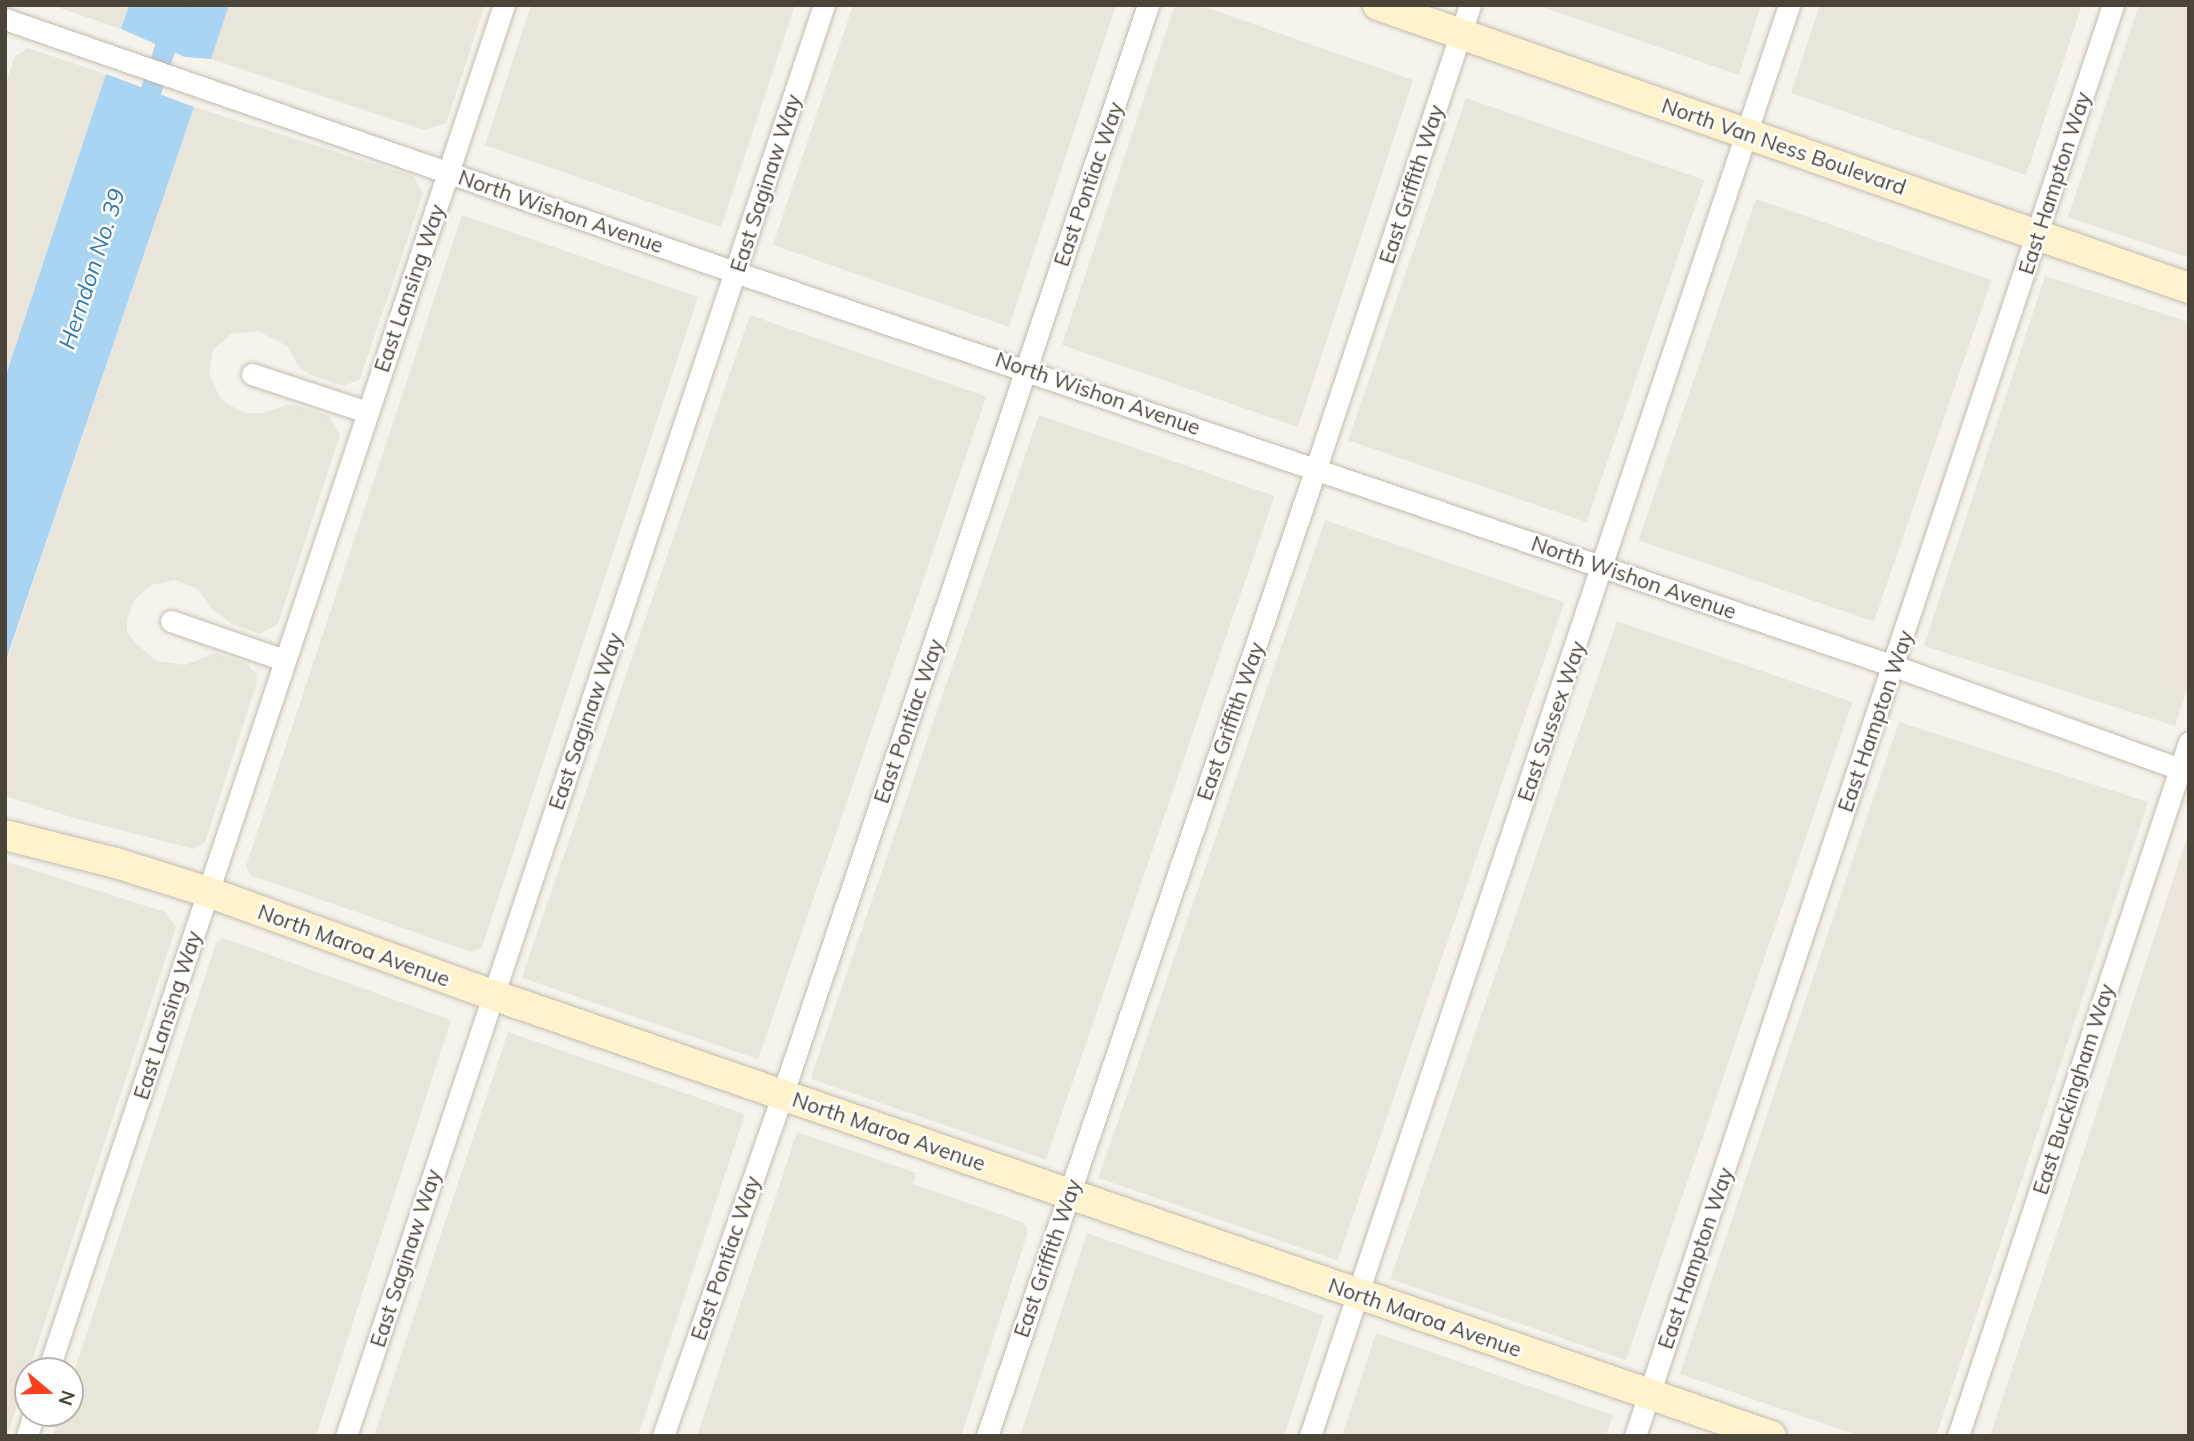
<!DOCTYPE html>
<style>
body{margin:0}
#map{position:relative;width:2194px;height:1441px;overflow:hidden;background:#f6f3ec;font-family:Mulish,sans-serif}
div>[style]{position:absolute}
.residential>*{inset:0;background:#eae5da;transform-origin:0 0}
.water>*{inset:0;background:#a9d4f2}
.canal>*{height:21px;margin:-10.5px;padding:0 10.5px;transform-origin:10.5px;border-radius:10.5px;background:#a9d4f2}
.roads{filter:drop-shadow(0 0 2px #c2bbae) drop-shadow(0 0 2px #c2bbae)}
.street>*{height:21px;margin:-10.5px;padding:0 10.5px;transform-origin:10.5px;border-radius:10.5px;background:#fff}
.secondary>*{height:30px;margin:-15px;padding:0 15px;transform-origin:15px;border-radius:15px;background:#fff3cd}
span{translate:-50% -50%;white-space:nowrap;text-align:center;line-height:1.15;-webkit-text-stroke:5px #fff;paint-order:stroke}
.street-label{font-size:21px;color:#4b4439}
.water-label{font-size:23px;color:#2e7ab2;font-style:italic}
.frame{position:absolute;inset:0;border:7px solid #4b4439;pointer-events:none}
.north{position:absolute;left:14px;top:1357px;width:70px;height:70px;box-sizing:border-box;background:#fff;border:2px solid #b7b4b0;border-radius:50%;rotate:109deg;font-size:19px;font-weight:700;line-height:28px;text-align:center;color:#4b4439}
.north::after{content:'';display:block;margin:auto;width:24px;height:32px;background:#fc3f1d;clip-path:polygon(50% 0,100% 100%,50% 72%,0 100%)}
</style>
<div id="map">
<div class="residential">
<i style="clip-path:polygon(51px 5px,128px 5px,121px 29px)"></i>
<i style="clip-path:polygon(229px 5px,485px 5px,446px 123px,424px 130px,211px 59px)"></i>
<i style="clip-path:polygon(531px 5px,795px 5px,721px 227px,485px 145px)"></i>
<i style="clip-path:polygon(853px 5px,1116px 5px,1009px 327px,773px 245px)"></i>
<i style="clip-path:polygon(1175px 5px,1199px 5px,1413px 80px,1298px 427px,1062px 345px)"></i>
<i style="clip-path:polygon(1537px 5px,1761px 5px,1739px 75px)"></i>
<i style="clip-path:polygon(1820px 5px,2082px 5px,2026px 175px,1791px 93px)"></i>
<i style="clip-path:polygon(2139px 5px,2189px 5px,2189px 258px,2068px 217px)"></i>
<i style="clip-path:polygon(28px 48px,106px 74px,5px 378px,5px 86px,15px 56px)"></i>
<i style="left:1466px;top:98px;width:252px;height:362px;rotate:19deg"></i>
<i style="clip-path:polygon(194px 107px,413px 176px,423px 193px,360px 379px,344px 386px,313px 376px,300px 368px,287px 346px,258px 331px,231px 334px,213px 350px,209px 373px,220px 398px,231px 406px,247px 413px,263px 413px,287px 405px,299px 406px,329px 416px,340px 435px,278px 624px,260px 634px,232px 624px,212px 609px,198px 589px,176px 580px,151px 585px,134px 600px,127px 620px,127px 631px,134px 642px,157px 661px,185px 665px,216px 653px,246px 663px,257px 675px,256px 685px,205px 842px,194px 849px,74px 818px,5px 796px,5px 666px)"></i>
<i style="left:1756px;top:199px;width:249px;height:361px;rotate:19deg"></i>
<i style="clip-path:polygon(462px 215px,698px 297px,482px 947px,472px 952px,250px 875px,246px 866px)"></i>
<i style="clip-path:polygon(2045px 276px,2189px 322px,2189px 683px,2175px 726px,1924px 646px)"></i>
<i style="left:750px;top:315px;width:250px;height:701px;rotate:19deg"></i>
<i style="left:1039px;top:415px;width:249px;height:702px;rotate:19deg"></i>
<i style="left:1325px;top:520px;width:253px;height:696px;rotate:19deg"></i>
<i style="left:1617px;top:621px;width:249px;height:696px;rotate:19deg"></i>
<i style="clip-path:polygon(1899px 722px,2148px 802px,1936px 1436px,1860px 1436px,1680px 1374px)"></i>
<i style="clip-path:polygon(2189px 831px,2189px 1436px,1990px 1436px,2084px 1151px)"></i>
<i style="clip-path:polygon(5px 861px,165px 912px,176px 927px,7px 1436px)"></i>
<i style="clip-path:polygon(223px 938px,451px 1020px,316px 1436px,53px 1436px,60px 1413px,70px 1413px,70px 1384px,216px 943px)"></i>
<i style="clip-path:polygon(508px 1032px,745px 1114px,638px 1436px,374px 1436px)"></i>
<i style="clip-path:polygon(797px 1132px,916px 1173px,913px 1184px,1022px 1222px,1027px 1228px,1027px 1235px,961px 1436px,697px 1436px)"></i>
<i style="clip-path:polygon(1087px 1233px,1324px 1315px,1284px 1436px,1020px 1436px)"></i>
<i style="clip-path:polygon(1376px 1333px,1613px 1415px,1606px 1436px,1342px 1436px)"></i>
</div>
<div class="water">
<i style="clip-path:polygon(129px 5px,229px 5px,211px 59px,185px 57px,121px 29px)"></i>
<i style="clip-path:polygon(106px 74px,194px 107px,5px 663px,5px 378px)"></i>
</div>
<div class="canal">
<i style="left:142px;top:116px;width:117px;rotate:-71.6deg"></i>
</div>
<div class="roads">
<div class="street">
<i style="left:5px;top:19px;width:773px;rotate:19.12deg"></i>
<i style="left:735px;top:272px;width:1224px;rotate:18.78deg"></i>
<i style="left:1894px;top:666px;width:313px;rotate:19.8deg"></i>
<i style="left:252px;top:374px;width:121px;rotate:18.3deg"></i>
<i style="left:171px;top:621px;width:120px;rotate:19deg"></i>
<i style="left:48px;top:1371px;width:1440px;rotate:-71.54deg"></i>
<i style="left:27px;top:1436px;width:24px;rotate:-73deg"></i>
<i style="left:346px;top:1436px;width:1509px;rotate:-71.53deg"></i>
<i style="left:663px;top:1436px;width:363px;rotate:-70.7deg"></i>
<i style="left:783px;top:1093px;width:1148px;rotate:-71.45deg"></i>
<i style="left:987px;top:1436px;width:1022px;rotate:-71.23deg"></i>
<i style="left:1316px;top:468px;width:488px;rotate:-71.6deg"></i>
<i style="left:1310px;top:1436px;width:1509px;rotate:-71.49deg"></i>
<i style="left:1635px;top:1436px;width:1509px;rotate:-71.53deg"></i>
<i style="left:1958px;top:1436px;width:731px;rotate:-71.59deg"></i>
</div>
<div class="secondary">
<i style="left:1378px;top:5px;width:859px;rotate:19.24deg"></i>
<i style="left:5px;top:835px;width:114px;rotate:14.2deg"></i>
<i style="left:116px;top:863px;width:96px;rotate:17.5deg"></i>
<i style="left:208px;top:892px;width:303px;rotate:19.9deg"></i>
<i style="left:493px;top:995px;width:1352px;rotate:19.04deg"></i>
</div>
</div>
<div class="street-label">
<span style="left:1784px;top:146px;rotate:19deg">North Van Ness Boulevard</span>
<span style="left:765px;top:183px;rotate:-72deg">East Saginaw Way</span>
<span style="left:2054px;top:183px;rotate:-72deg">East Hampton Way</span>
<span style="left:1088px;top:184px;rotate:-71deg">East Pontiac Way</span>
<span style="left:1411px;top:184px;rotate:-72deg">East Griffith Way</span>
<span style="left:561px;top:211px;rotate:19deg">North Wishon Avenue</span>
<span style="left:409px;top:288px;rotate:-71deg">East Lansing Way</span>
<span style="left:1098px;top:393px;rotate:19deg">North Wishon Avenue</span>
<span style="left:1634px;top:577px;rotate:19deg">North Wishon Avenue</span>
<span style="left:585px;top:721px;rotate:-71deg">East Saginaw Way</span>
<span style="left:908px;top:721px;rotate:-71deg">East Pontiac Way</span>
<span style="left:1230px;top:721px;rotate:-71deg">East Griffith Way</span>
<span style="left:1551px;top:721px;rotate:-71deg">East Sussex Way</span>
<span style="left:1875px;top:721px;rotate:-71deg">East Hampton Way</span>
<span style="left:354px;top:945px;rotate:20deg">North Maroa Avenue</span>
<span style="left:167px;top:1015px;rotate:-72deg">East Lansing Way</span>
<span style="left:2073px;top:1089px;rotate:-72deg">East Buckingham Way</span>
<span style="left:889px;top:1131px;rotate:19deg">North Maroa Avenue</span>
<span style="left:405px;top:1258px;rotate:-72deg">East Saginaw Way</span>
<span style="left:725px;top:1258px;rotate:-71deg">East Pontiac Way</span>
<span style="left:1047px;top:1258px;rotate:-71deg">East Griffith Way</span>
<span style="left:1695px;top:1258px;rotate:-71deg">East Hampton Way</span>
<span style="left:1425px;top:1317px;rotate:19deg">North Maroa Avenue</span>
</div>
<div class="water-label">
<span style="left:92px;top:269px;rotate:-72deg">Herndon No. 39</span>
</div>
<div class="frame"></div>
<div class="north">N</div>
</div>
